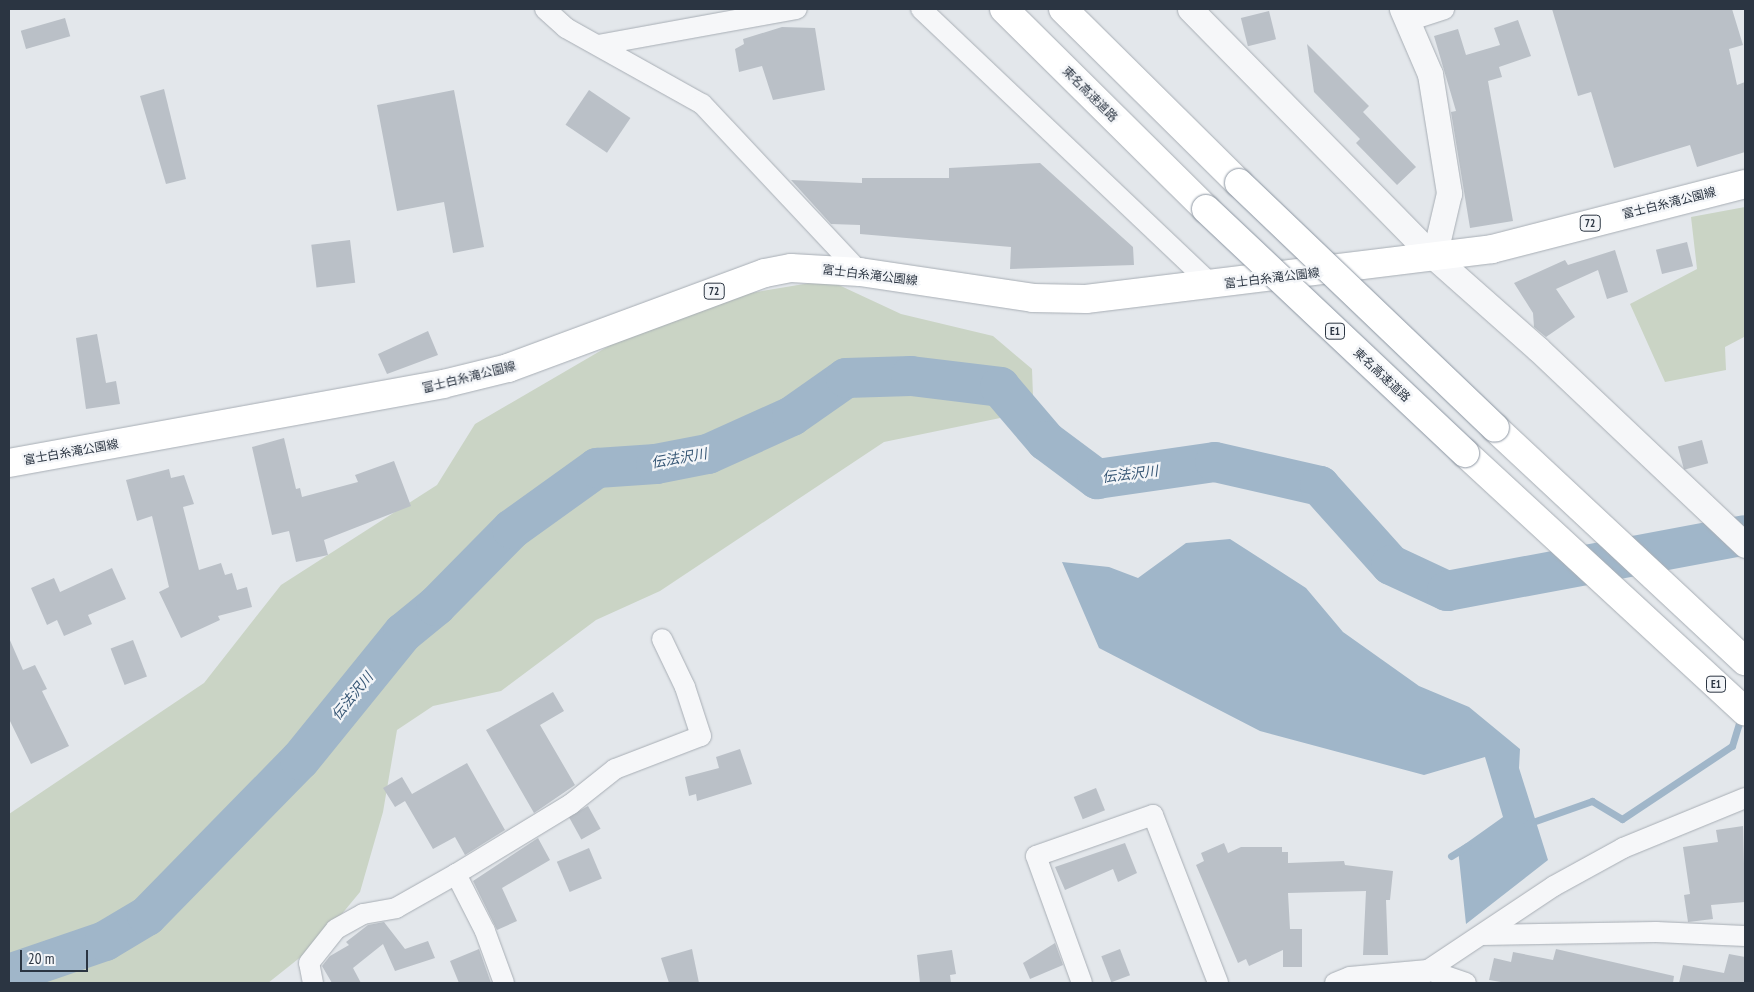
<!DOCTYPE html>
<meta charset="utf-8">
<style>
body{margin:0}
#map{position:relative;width:1754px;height:992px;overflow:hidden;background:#e3e7eb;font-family:"PT Sans Narrow","Noto Sans JP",sans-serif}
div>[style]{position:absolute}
.green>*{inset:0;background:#cad4c5}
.water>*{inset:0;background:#a0b6c9}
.stream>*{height:7px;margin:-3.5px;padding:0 3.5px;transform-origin:3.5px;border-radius:3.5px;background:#a0b6c9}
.river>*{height:40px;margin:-20px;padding:0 20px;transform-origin:20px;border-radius:20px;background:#a0b6c9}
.building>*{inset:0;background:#bac0c7;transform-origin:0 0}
.roads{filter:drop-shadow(0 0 1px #a8aeb5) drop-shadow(0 0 1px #a8aeb5)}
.minor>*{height:20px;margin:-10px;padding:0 10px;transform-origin:10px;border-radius:10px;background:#f6f7f9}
.tertiary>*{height:25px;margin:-12.5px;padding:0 12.5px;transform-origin:12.5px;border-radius:12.5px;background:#f6f7f9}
.primary>*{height:28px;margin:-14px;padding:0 14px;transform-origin:14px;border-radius:14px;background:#fff}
.motorway>*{height:28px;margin:-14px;padding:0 14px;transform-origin:14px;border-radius:14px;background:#fff}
.bridges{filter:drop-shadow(0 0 1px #8b95a1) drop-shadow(0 0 1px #8b95a1)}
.motorway-bridge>*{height:28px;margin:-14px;padding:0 14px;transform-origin:14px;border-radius:14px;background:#fff}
span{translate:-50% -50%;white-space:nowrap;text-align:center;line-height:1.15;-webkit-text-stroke:4.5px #f3f5f8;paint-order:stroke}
.shield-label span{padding:1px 4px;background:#f3f5f8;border:1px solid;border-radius:4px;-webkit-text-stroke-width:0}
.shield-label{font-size:11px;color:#2b3542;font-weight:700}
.street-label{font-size:12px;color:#2b3542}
.water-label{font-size:14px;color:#375775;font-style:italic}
.frame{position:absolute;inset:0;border:10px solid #2b3542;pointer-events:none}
.scale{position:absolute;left:20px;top:950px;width:68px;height:22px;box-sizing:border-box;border:2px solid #2b3542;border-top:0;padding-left:6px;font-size:15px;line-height:18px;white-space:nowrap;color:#2b3542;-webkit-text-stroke:4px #f3f5f8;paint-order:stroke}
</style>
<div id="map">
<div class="green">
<i style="clip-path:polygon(1745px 207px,1744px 337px,1725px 347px,1726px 370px,1665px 382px,1630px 304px,1697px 269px,1691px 217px)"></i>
<i style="clip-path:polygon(828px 280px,901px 314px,993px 336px,1032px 369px,1033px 396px,1005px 417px,884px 442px,660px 591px,596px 620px,501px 691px,433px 706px,397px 730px,383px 812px,360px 892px,317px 944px,268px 983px,9px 983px,9px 814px,204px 683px,281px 585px,437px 485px,475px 424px,679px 305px)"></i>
</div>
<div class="water">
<i style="clip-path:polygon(1230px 539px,1306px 588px,1343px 632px,1419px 686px,1469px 707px,1520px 749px,1519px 768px,1548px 860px,1466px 924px,1458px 849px,1503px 817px,1485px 757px,1424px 775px,1260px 731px,1099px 648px,1062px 562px,1109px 567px,1138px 578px,1186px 543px)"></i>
</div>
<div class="stream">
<i style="left:1527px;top:824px;width:69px;rotate:-19.5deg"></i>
<i style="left:1592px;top:801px;width:35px;rotate:31deg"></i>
<i style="left:1622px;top:819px;width:132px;rotate:-33.6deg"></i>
<i style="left:1732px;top:746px;width:34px;rotate:-73deg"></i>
<i style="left:1451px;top:856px;width:19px;rotate:-32deg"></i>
</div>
<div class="river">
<i style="left:9px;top:974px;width:102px;rotate:-19deg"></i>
<i style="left:105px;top:941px;width:49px;rotate:-30.8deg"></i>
<i style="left:147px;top:916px;width:219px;rotate:-45.6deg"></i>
<i style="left:300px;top:760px;width:164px;rotate:-51deg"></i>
<i style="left:403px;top:633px;width:43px;rotate:-39.3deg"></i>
<i style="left:436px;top:606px;width:108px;rotate:-45.4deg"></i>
<i style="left:512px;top:529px;width:105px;rotate:-35.7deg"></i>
<i style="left:597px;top:468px;width:59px;rotate:-3.9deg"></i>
<i style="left:656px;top:464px;width:53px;rotate:-10.9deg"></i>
<i style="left:708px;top:454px;width:92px;rotate:-24.3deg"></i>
<i style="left:792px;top:416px;width:66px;rotate:-35.1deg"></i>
<i style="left:846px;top:378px;width:65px;rotate:-1.8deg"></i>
<i style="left:911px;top:376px;width:90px;rotate:7deg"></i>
<i style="left:1000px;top:387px;width:71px;rotate:49.6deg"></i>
<i style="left:1046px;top:441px;width:64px;rotate:36.7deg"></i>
<i style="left:1097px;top:479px;width:119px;rotate:-8.2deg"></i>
<i style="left:1215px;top:462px;width:108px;rotate:12.9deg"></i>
<i style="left:1320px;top:486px;width:106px;rotate:48.1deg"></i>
<i style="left:1391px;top:565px;width:62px;rotate:24.9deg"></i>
<i style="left:1447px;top:591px;width:303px;rotate:-10.6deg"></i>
</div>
<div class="building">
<i style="clip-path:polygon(1552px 9px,1732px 9px,1743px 45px,1729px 49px,1737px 85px,1745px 82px,1745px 152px,1697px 167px,1690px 145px,1614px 168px,1591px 92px,1578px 96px)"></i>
<i style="left:1269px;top:11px;width:29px;height:29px;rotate:76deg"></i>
<i style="left:65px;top:18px;width:19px;height:46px;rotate:74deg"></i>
<i style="clip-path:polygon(1518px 20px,1531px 56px,1499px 67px,1502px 77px,1488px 81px,1513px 221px,1470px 228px,1451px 112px,1456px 111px,1434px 36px,1458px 29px,1466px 55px,1500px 45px,1494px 28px)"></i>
<i style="clip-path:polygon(782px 27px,815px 28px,825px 90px,773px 100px,762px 66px,739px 72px,735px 49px,744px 44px,743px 39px)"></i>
<i style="clip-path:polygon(1307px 44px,1369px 106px,1363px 112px,1416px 167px,1397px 185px,1356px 143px,1360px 139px,1314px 92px)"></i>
<i style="clip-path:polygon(164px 89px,186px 179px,166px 184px,140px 96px)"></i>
<i style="clip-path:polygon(454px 90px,484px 247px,453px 253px,444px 202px,397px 211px,377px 105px)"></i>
<i style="left:589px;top:90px;width:50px;height:42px;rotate:34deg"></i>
<i style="clip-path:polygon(1040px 163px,1133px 247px,1134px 265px,1010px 269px,1011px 247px,860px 234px,860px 225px,831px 224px,791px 180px,862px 183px,862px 178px,949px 178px,949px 168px)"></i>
<i style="left:350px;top:240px;width:43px;height:39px;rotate:83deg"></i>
<i style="left:1687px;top:242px;width:25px;height:32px;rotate:76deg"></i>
<i style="clip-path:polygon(1615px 250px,1628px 292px,1607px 299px,1598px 270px,1556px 289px,1575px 317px,1546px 337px,1534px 327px,1533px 313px,1514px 283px,1565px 260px,1568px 265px)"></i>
<i style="clip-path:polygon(428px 331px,438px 355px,387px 374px,378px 354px)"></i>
<i style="clip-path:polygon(97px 334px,106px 383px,116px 381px,120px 404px,86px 409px,76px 338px)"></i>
<i style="clip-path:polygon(284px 438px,296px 489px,300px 488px,302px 497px,358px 482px,355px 475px,394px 461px,411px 506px,324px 540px,328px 555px,296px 562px,289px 531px,272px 535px,252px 447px)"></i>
<i style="left:1702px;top:440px;width:24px;height:25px;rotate:75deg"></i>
<i style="clip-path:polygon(169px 469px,171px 478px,184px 475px,194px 504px,183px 507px,199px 570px,221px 563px,225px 575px,232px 573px,237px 590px,247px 587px,252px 607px,218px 616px,220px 620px,181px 638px,159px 592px,169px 587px,152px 516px,137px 521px,126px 480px)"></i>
<i style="clip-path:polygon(112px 568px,126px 599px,88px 615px,92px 624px,64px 636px,57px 620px,47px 625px,31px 588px,54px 578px,60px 592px)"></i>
<i style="clip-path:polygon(9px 638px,23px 670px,35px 665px,47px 689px,42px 691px,69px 746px,31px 764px,9px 719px)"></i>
<i style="left:133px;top:640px;width:39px;height:24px;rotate:69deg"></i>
<i style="clip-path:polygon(553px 692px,564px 711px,540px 725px,575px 785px,534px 813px,486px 730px)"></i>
<i style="clip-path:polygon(740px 749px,752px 784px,697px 801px,696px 794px,689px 796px,685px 777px,719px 768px,716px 757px)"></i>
<i style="clip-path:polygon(467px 763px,505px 830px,465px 855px,455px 837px,433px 849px,405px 801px,395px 807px,383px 788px,402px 777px,412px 794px)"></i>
<i style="left:1096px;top:788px;width:24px;height:24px;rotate:68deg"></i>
<i style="left:588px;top:806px;width:26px;height:22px;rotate:61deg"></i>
<i style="clip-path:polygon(1743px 826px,1745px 902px,1711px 905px,1713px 919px,1688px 922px,1684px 895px,1690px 894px,1683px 847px,1718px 842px,1716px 830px)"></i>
<i style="clip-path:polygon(538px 838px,550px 860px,502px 888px,517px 921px,497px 930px,473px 881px)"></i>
<i style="clip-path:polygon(1125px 843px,1137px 873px,1118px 882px,1113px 869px,1065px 890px,1055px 867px)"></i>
<i style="clip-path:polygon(1224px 843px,1228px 853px,1241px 847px,1282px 847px,1282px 852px,1288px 852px,1288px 863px,1344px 861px,1345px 865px,1393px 871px,1390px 900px,1386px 900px,1388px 955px,1363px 955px,1366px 891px,1288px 893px,1290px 929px,1302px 929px,1302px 967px,1283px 967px,1283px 950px,1249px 966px,1246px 959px,1238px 963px,1196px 865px,1204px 861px,1201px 853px)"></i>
<i style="left:589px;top:848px;width:33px;height:35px;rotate:67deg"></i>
<i style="clip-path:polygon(384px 922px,405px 949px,428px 941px,435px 958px,395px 971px,383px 944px,353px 968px,361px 983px,332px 983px,322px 966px,330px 956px,349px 945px,346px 942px,368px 925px)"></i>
<i style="clip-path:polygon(1055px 943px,1063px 965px,1030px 979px,1023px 963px)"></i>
<i style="clip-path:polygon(479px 949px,491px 983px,459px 983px,450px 961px)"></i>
<i style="clip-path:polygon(692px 949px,699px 983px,669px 983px,661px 958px)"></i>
<i style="left:1120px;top:949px;width:28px;height:20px;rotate:69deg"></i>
<i style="clip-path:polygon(1556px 949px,1674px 976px,1673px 983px,1507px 983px,1489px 980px,1494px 958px,1511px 962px,1513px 952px,1553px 960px)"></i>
<i style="clip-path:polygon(952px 950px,956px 974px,950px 975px,951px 983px,920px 983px,917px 955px)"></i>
<i style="clip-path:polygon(1729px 954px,1745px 957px,1745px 983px,1679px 983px,1683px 965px,1724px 973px)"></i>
</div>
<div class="roads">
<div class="minor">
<i style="left:545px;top:9px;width:28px;rotate:42deg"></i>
<i style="left:566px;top:28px;width:156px;rotate:29.2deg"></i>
<i style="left:702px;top:104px;width:231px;rotate:46.8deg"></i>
<i style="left:921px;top:9px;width:402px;rotate:43.5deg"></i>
<i style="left:1408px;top:21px;width:38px;rotate:-18deg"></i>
<i style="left:598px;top:45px;width:202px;rotate:-10.3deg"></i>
<i style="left:1482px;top:935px;width:174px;rotate:-1deg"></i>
<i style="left:1656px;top:932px;width:89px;rotate:2.6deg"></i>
<i style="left:313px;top:983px;width:20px;rotate:-101deg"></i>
<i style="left:309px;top:963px;width:43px;rotate:-51.5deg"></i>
<i style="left:336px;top:929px;width:31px;rotate:-29deg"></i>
<i style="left:363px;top:914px;width:34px;rotate:-10deg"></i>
<i style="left:396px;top:908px;width:69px;rotate:-29.5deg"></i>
<i style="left:504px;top:983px;width:55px;rotate:-110.1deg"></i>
<i style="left:485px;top:931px;width:64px;rotate:-117deg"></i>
<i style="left:456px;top:874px;width:135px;rotate:-31.3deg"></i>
<i style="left:571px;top:804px;width:56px;rotate:-38.5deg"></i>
<i style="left:615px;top:769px;width:92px;rotate:-21deg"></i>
<i style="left:701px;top:736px;width:52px;rotate:-108.1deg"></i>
<i style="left:685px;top:687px;width:53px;rotate:-115.6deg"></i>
<i style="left:1082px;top:983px;width:135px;rotate:-109.9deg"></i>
<i style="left:1036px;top:856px;width:124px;rotate:-19.3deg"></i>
<i style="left:1153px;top:815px;width:180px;rotate:68.8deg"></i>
<i style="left:1335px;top:983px;width:16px;rotate:-22deg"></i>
<i style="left:1350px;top:977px;width:78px;rotate:-5.1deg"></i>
<i style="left:1428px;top:970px;width:40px;rotate:18.9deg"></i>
<i style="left:1414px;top:983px;width:19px;rotate:-43deg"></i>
<i style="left:1428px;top:970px;width:151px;rotate:-33.7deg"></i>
<i style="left:1554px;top:886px;width:79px;rotate:-28.8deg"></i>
<i style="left:1623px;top:848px;width:132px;rotate:-22.3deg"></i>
</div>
<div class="tertiary">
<i style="left:1190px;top:9px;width:348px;rotate:45.5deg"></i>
<i style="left:1434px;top:257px;width:139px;rotate:41.5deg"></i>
<i style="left:1538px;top:349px;width:285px;rotate:43.4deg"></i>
<i style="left:1402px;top:9px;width:71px;rotate:66.7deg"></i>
<i style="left:1430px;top:74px;width:121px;rotate:80.9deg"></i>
<i style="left:1449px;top:193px;width:66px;rotate:103.2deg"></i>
</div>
<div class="primary">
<i style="left:9px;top:463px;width:441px;rotate:-10.3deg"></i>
<i style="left:443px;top:384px;width:67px;rotate:-13.8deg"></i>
<i style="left:508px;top:368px;width:274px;rotate:-20.3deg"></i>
<i style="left:765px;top:273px;width:26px;rotate:-11deg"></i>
<i style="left:791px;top:268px;width:69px;rotate:3.3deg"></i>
<i style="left:860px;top:272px;width:175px;rotate:8.5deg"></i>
<i style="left:1033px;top:298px;width:53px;rotate:1.1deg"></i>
<i style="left:1086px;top:299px;width:409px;rotate:-7deg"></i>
<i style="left:1492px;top:249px;width:261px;rotate:-14.4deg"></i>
</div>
<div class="motorway">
<i style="left:1004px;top:9px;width:284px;rotate:44.7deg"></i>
<i style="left:1063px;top:9px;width:247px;rotate:44.7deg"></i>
<i style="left:1495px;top:428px;width:342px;rotate:43deg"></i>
<i style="left:1465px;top:453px;width:381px;rotate:42.7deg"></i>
</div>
</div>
<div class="bridges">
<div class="motorway-bridge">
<i style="left:1239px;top:183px;width:354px;rotate:43.7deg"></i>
<i style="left:1206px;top:209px;width:356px;rotate:43.3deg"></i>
</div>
</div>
<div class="shield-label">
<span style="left:1590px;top:223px">72</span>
<span style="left:714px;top:291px">72</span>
<span style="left:1335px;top:331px">E1</span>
<span style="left:1716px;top:684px">E1</span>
</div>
<div class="street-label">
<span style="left:1090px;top:94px;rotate:45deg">東名高速道路</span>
<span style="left:1669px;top:203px;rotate:-14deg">富士白糸滝公園線</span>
<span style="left:870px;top:275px;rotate:7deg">富士白糸滝公園線</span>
<span style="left:1272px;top:278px;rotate:-7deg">富士白糸滝公園線</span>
<span style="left:1382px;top:375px;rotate:43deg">東名高速道路</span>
<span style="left:469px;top:377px;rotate:-14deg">富士白糸滝公園線</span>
<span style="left:71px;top:452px;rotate:-10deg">富士白糸滝公園線</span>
</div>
<div class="water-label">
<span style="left:679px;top:458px;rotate:-10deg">伝法沢川</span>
<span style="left:1130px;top:474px;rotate:-7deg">伝法沢川</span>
<span style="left:352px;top:696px;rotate:-51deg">伝法沢川</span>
</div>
<div class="frame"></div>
<div class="scale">20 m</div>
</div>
